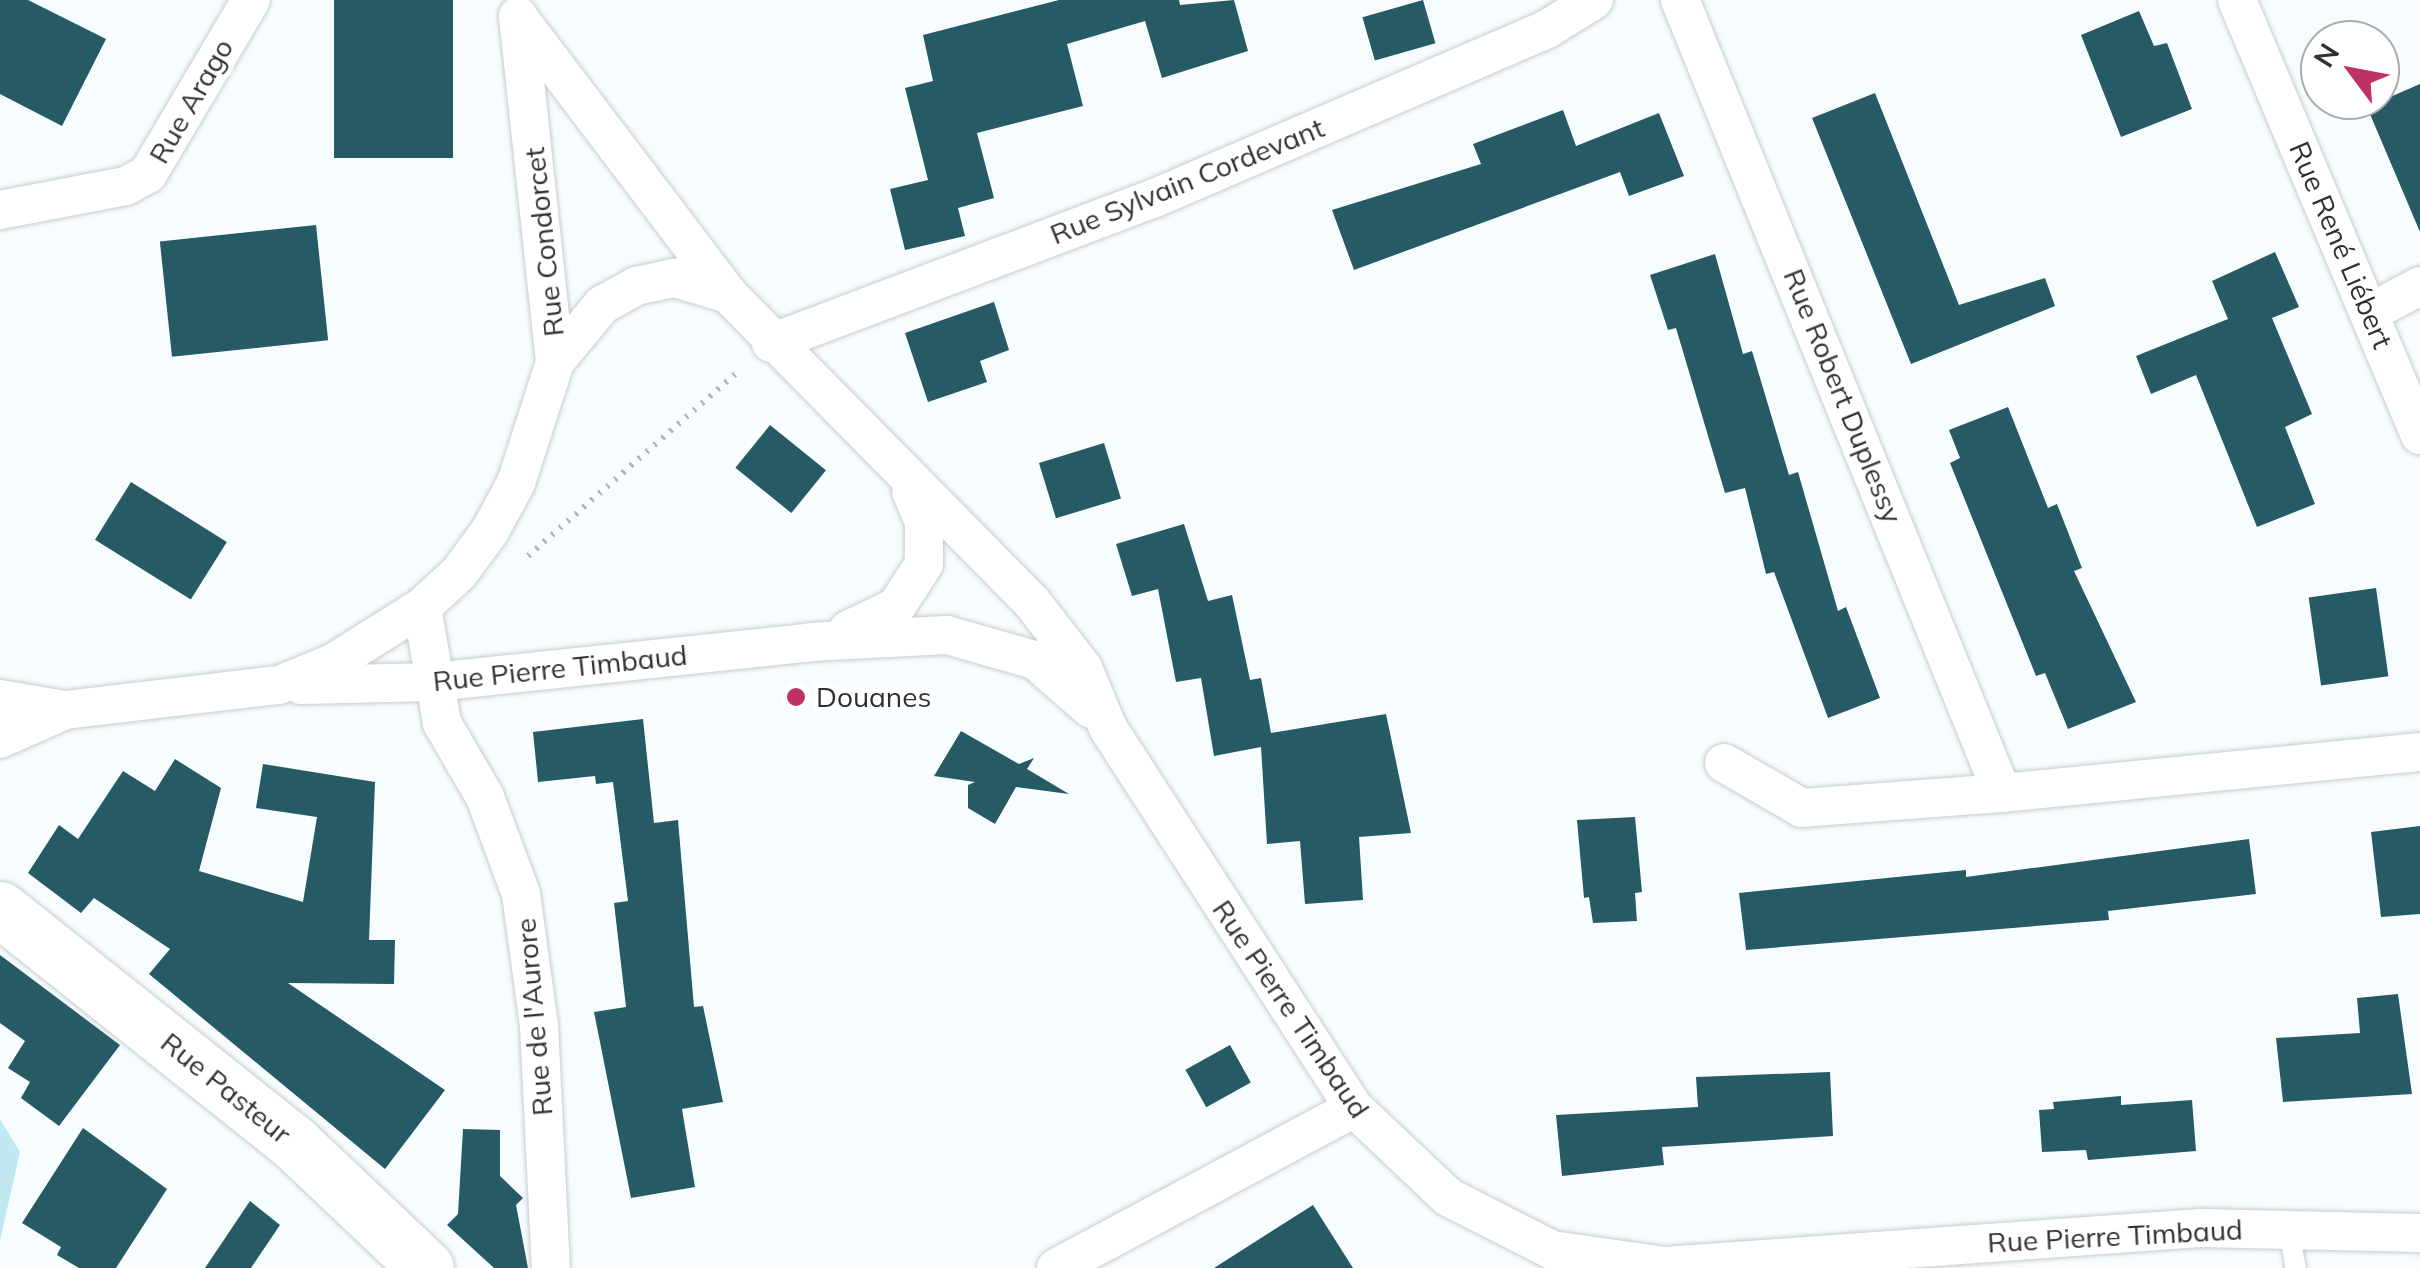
<!DOCTYPE html>
<meta charset="utf-8">
<style>
body{margin:0}
#map{position:relative;width:2420px;height:1268px;overflow:hidden;background:#f7fdff;font-family:Mulish,sans-serif}
div>[style]{position:absolute}
.green>*{inset:0;background:#c1e7f1}
.building>*{inset:0;background:#265a65;transform-origin:0 0}
.path>*{height:6px;margin-top:-3px;transform-origin:0;background:repeating-linear-gradient(90deg,#b2b7b8 0 2.5px,transparent 0 10.5px)}
.roads{filter:drop-shadow(0 0 2px #c5cdcf) drop-shadow(0 0 2px #c5cdcf)}
.lane>*{height:20px;margin:-10px;padding:0 10px;transform-origin:10px;border-radius:10px;background:#fff}
.street>*{height:38px;margin:-19px;padding:0 19px;transform-origin:19px;border-radius:19px;background:#fff}
.secondary>*{height:55px;margin:-27.5px;padding:0 27.5px;transform-origin:27.5px;border-radius:27.5px;background:#fff}
.dots>*{width:28px;height:28px;translate:-50% -50%;box-sizing:border-box;border:5px solid #fff;border-radius:50%}
span{translate:-50% -50%;white-space:nowrap;text-align:center;line-height:1.15;-webkit-text-stroke:10px #fff;paint-order:stroke}
.street-label{font-size:28px;color:#2e3132}
.poi-label{font-size:28px;color:#2e3132}
.left{translate:0 -50%;text-align:left}
.north{position:absolute;left:2300px;top:20px;width:100px;height:100px;box-sizing:border-box;background:#fff;border:2px solid #abadad;border-radius:50%;rotate:302deg;font-size:28px;font-weight:700;line-height:40px;text-align:center;color:#2e3132}
.north::after{content:'';display:block;margin:auto;width:35px;height:45px;background:#be3164;clip-path:polygon(50% 0,100% 100%,50% 72%,0 100%)}
</style>
<div id="map">
<div class="green">
<i style="clip-path:polygon(0 1119px,20px 1152px,0 1240px)"></i>
</div>
<div class="building">
<i style="clip-path:polygon(0 0,28px 0,106px 39px,62px 126px,0 94px)"></i>
<i style="left:334px;top:0;width:119px;height:158px"></i>
<i style="clip-path:polygon(1059px 0,1179px 0,1180px 5px,1234px 0,1248px 51px,1162px 78px,1145px 21px,1067px 44px,1083px 106px,977px 133px,994px 198px,958px 208px,965px 236px,905px 250px,890px 189px,928px 180px,905px 88px,933px 81px,923px 35px)"></i>
<i style="left:1423px;top:0;width:45px;height:63px;rotate:74deg"></i>
<i style="clip-path:polygon(2139px 11px,2154px 46px,2167px 43px,2192px 109px,2121px 137px,2081px 35px)"></i>
<i style="clip-path:polygon(2420px 84px,2420px 232px,2367px 107px)"></i>
<i style="clip-path:polygon(1875px 93px,1959px 305px,2045px 278px,2055px 306px,1911px 364px,1812px 118px)"></i>
<i style="clip-path:polygon(1563px 110px,1576px 146px,1659px 113px,1684px 176px,1629px 196px,1620px 172px,1354px 270px,1332px 210px,1481px 164px,1473px 144px)"></i>
<i style="left:316px;top:225px;width:116px;height:157px;rotate:84deg"></i>
<i style="clip-path:polygon(2275px 252px,2299px 307px,2272px 318px,2312px 414px,2285px 427px,2315px 504px,2257px 527px,2196px 375px,2151px 394px,2136px 356px,2228px 319px,2212px 281px)"></i>
<i style="clip-path:polygon(1715px 254px,1743px 354px,1752px 351px,1789px 475px,1798px 472px,1838px 611px,1846px 607px,1880px 698px,1828px 718px,1774px 572px,1766px 574px,1745px 488px,1725px 493px,1676px 328px,1668px 330px,1650px 275px)"></i>
<i style="clip-path:polygon(994px 302px,1009px 350px,980px 361px,987px 382px,928px 402px,905px 333px)"></i>
<i style="clip-path:polygon(2008px 407px,2048px 508px,2057px 504px,2082px 568px,2074px 571px,2136px 702px,2068px 729px,2045px 673px,2036px 676px,1950px 463px,1960px 458px,1949px 430px)"></i>
<i style="left:770px;top:425px;width:72px;height:55px;rotate:39deg"></i>
<i style="left:1104px;top:443px;width:58px;height:68px;rotate:73deg"></i>
<i style="left:131px;top:482px;width:113px;height:68px;rotate:32deg"></i>
<i style="clip-path:polygon(1184px 524px,1208px 601px,1232px 595px,1250px 680px,1261px 678px,1271px 733px,1386px 714px,1411px 833px,1359px 837px,1363px 900px,1305px 904px,1300px 841px,1267px 844px,1261px 747px,1214px 756px,1201px 678px,1176px 682px,1158px 589px,1132px 596px,1116px 544px)"></i>
<i style="left:2376px;top:588px;width:89px;height:68px;rotate:82deg"></i>
<i style="clip-path:polygon(643px 719px,654px 823px,678px 820px,694px 1007px,703px 1006px,723px 1102px,682px 1109px,695px 1187px,631px 1198px,594px 1012px,626px 1007px,614px 903px,628px 901px,613px 782px,596px 784px,595px 776px,538px 782px,533px 732px)"></i>
<i style="clip-path:polygon(961px 731px,1019px 764px,1034px 758px,1027px 769px,1069px 794px,1016px 787px,995px 824px,968px 808px,968px 785px,975px 782px,934px 776px)"></i>
<i style="clip-path:polygon(175px 759px,221px 788px,199px 871px,303px 902px,317px 817px,256px 808px,263px 764px,375px 782px,369px 940px,395px 940px,394px 984px,288px 983px,445px 1090px,385px 1169px,149px 974px,170px 949px,94px 898px,81px 913px,28px 873px,59px 825px,78px 839px,123px 771px,155px 791px)"></i>
<i style="clip-path:polygon(1635px 817px,1642px 892px,1635px 893px,1637px 921px,1593px 923px,1589px 897px,1584px 898px,1577px 820px)"></i>
<i style="clip-path:polygon(2420px 826px,2420px 914px,2381px 917px,2371px 832px)"></i>
<i style="clip-path:polygon(2249px 839px,2256px 894px,2108px 911px,2109px 920px,1746px 950px,1739px 893px,1966px 870px,1966px 877px)"></i>
<i style="clip-path:polygon(0 955px,120px 1045px,59px 1126px,21px 1098px,30px 1082px,8px 1068px,25px 1041px,0 1023px)"></i>
<i style="clip-path:polygon(2398px 994px,2412px 1094px,2283px 1102px,2276px 1038px,2360px 1033px,2357px 998px)"></i>
<i style="left:1230px;top:1045px;width:43px;height:51px;rotate:61deg"></i>
<i style="clip-path:polygon(1830px 1072px,1833px 1136px,1662px 1147px,1664px 1165px,1562px 1176px,1556px 1115px,1698px 1107px,1696px 1077px)"></i>
<i style="clip-path:polygon(2121px 1096px,2121px 1105px,2192px 1100px,2196px 1151px,2088px 1160px,2086px 1150px,2042px 1152px,2039px 1110px,2054px 1109px,2053px 1102px)"></i>
<i style="clip-path:polygon(83px 1128px,167px 1189px,116px 1268px,79px 1268px,57px 1255px,61px 1247px,22px 1223px)"></i>
<i style="clip-path:polygon(463px 1129px,500px 1130px,500px 1176px,523px 1198px,516px 1205px,528px 1268px,494px 1268px,447px 1225px,458px 1214px)"></i>
<i style="clip-path:polygon(250px 1201px,280px 1225px,251px 1268px,205px 1268px)"></i>
<i style="clip-path:polygon(1313px 1205px,1353px 1268px,1214px 1268px)"></i>
</div>
<div class="path">
<i style="left:528px;top:556px;width:282px;rotate:-41.3deg"></i>
</div>
<div class="roads">
<div class="lane">
<i style="left:2289px;top:1230px;width:39px;rotate:80deg"></i>
</div>
<div class="street">
<i style="left:1680px;top:0;width:856px;rotate:67.9deg"></i>
<i style="left:2002px;top:793px;width:420px;rotate:-5.6deg"></i>
<i style="left:2237px;top:0;width:472px;rotate:67.2deg"></i>
<i style="left:518px;top:17px;width:348px;rotate:52.8deg"></i>
<i style="left:728px;top:294px;width:431px;rotate:45.4deg"></i>
<i style="left:1031px;top:601px;width:85px;rotate:52.2deg"></i>
<i style="left:1083px;top:668px;width:65px;rotate:67.4deg"></i>
<i style="left:1108px;top:728px;width:453px;rotate:57.1deg"></i>
<i style="left:1354px;top:1108px;width:129px;rotate:43.4deg"></i>
<i style="left:1448px;top:1197px;width:117px;rotate:27deg"></i>
<i style="left:1552px;top:1250px;width:114px;rotate:8.1deg"></i>
<i style="left:1665px;top:1266px;width:537px;rotate:-4.06deg"></i>
<i style="left:2201px;top:1228px;width:219px;rotate:1.3deg"></i>
<i style="left:0;top:210px;width:128px;rotate:-10.8deg"></i>
<i style="left:126px;top:186px;width:25px;rotate:-29deg"></i>
<i style="left:148px;top:174px;width:202px;rotate:-59.4deg"></i>
<i style="left:2371px;top:312px;width:55px;rotate:-28deg"></i>
<i style="left:771px;top:343px;width:410px;rotate:-20.7deg"></i>
<i style="left:1155px;top:198px;width:427px;rotate:-23.3deg"></i>
<i style="left:1547px;top:29px;width:55px;rotate:-31.7deg"></i>
<i style="left:555px;top:362px;width:74px;rotate:-50.5deg"></i>
<i style="left:602px;top:305px;width:39px;rotate:-29deg"></i>
<i style="left:636px;top:286px;width:40px;rotate:-12deg"></i>
<i style="left:675px;top:278px;width:55px;rotate:16.8deg"></i>
<i style="left:422px;top:607px;width:118px;rotate:80.2deg"></i>
<i style="left:442px;top:723px;width:86px;rotate:59.8deg"></i>
<i style="left:485px;top:797px;width:103px;rotate:69.6deg"></i>
<i style="left:521px;top:894px;width:132px;rotate:82.2deg"></i>
<i style="left:539px;top:1025px;width:243px;rotate:87.2deg"></i>
<i style="left:848px;top:630px;width:53px;rotate:-25.6deg"></i>
<i style="left:896px;top:607px;width:51px;rotate:-56.9deg"></i>
<i style="left:924px;top:564px;width:42px;rotate:-90deg"></i>
<i style="left:924px;top:522px;width:33px;rotate:-113deg"></i>
<i style="left:301px;top:685px;width:133px;rotate:-1.3deg"></i>
<i style="left:434px;top:682px;width:380px;rotate:-6deg"></i>
<i style="left:812px;top:642px;width:135px;rotate:-3deg"></i>
<i style="left:947px;top:635px;width:91px;rotate:15.9deg"></i>
<i style="left:1035px;top:660px;width:74px;rotate:41.2deg"></i>
<i style="left:0;top:699px;width:66px;rotate:9.6deg"></i>
<i style="left:0;top:739px;width:71px;rotate:-24deg"></i>
<i style="left:65px;top:710px;width:215px;rotate:-6.7deg"></i>
<i style="left:279px;top:685px;width:58px;rotate:-22.2deg"></i>
<i style="left:333px;top:663px;width:105px;rotate:-32.2deg"></i>
<i style="left:422px;top:607px;width:50px;rotate:-42.6deg"></i>
<i style="left:459px;top:573px;width:52px;rotate:-53.6deg"></i>
<i style="left:490px;top:531px;width:55px;rotate:-61.6deg"></i>
<i style="left:516px;top:483px;width:127px;rotate:-72.1deg"></i>
<i style="left:555px;top:362px;width:348px;rotate:-96.1deg"></i>
<i style="left:1724px;top:763px;width:90px;rotate:30deg"></i>
<i style="left:1802px;top:808px;width:201px;rotate:-4.3deg"></i>
<i style="left:1056px;top:1268px;width:338px;rotate:-28.2deg"></i>
</div>
<div class="secondary">
<i style="left:0;top:909px;width:377px;rotate:38.5deg"></i>
<i style="left:295px;top:1144px;width:180px;rotate:43.4deg"></i>
</div>
</div>
<div class="dots">
<i style="left:796px;top:697px;background:#be3164"></i>
</div>
<div class="street-label">
<span style="left:191px;top:101px;rotate:-60deg">Rue Arago</span>
<span style="left:1187px;top:181px;rotate:-22deg">Rue Sylvain Cordevant</span>
<span style="left:544px;top:242px;rotate:-96deg">Rue Condorcet</span>
<span style="left:2341px;top:245px;rotate:67deg">Rue René Liébert</span>
<span style="left:1843px;top:396px;rotate:68deg">Rue Robert Duplessy</span>
<span style="left:560px;top:668px;rotate:-6deg">Rue Pierre Timbaud</span>
<span style="left:1291px;top:1009px;rotate:56deg">Rue Pierre Timbaud</span>
<span style="left:534px;top:1017px;rotate:-95deg">Rue de l'Aurore</span>
<span style="left:226px;top:1088px;rotate:39deg">Rue Pasteur</span>
<span style="left:2115px;top:1236px;rotate:-3deg">Rue Pierre Timbaud</span>
</div>
<div class="poi-label">
<span class="left" style="left:816px;top:697px">Douanes</span>
</div>
<div class="north">N</div>
</div>
